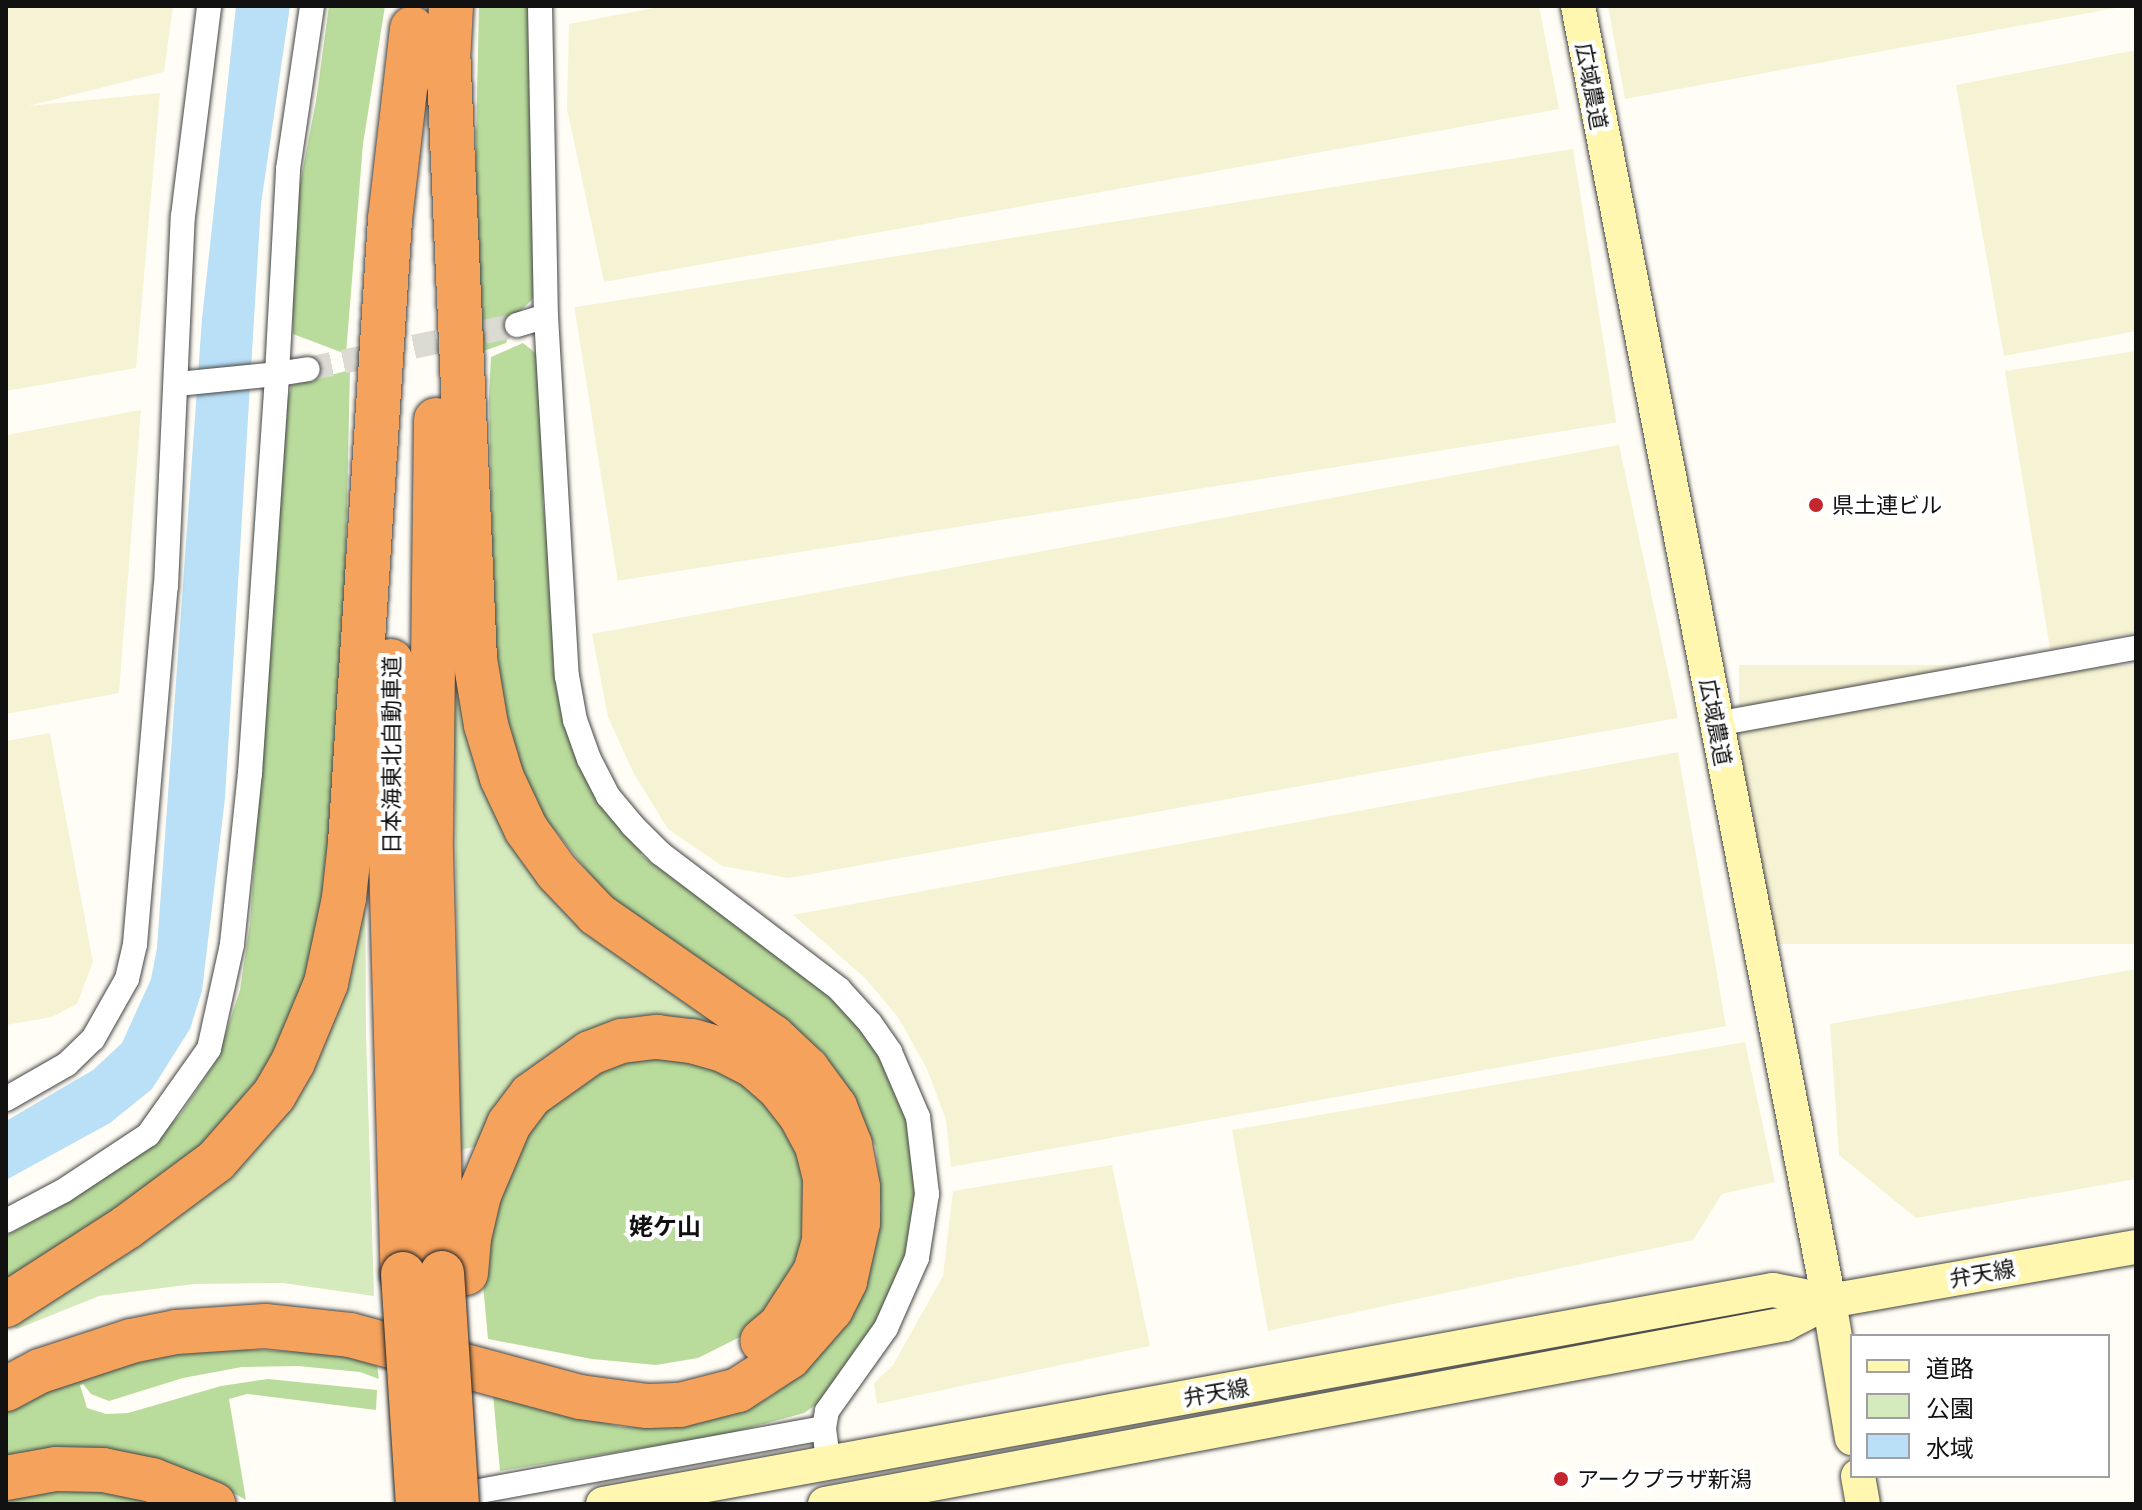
<!DOCTYPE html>
<meta charset="utf-8">
<style>
body{margin:0}
#map{position:relative;width:2142px;height:1510px;overflow:hidden;background:#fffdf5;font-family:"Noto Serif","Noto Sans JP",serif}
div>[style]{position:absolute}
.farmland>*{inset:0;background:#f6f3d4;transform-origin:0 0}
.green>*{inset:0;background:#d5ebbd}
.forest>*{inset:0;background:#b9dc9c}
.water>*{inset:0;background:#b9e0f7}
.street-tunnel>*{height:24px;margin-top:-12px;transform-origin:0;background:repeating-linear-gradient(90deg,#dbdad3 0 24px,transparent 0 36px)}
.roads{filter:drop-shadow(0 0 2px #444) drop-shadow(0 0 2px #444)}
.street>*{height:24px;margin:-12px;padding:0 12px;transform-origin:12px;border-radius:12px;background:#fff}
.secondary>*{height:34px;margin:-17px;padding:0 17px;transform-origin:17px;border-radius:17px;background:#fff6b0}
.highway>*{height:44px;margin:-22px;padding:0 22px;transform-origin:22px;border-radius:22px;background:#f5a25d}
.bridges{filter:drop-shadow(0 0 2px #222) drop-shadow(0 0 2px #222)}
.highway-bridge>*{height:44px;margin:-22px;padding:0 22px;transform-origin:22px;border-radius:22px;background:#f5a25d}
.dots>*{width:22px;height:22px;translate:-50% -50%;box-sizing:border-box;border:4px solid #fff;border-radius:50%}
span{translate:-50% -50%;white-space:nowrap;text-align:center;line-height:1.15;-webkit-text-stroke:8px #fff;paint-order:stroke}
.street-label{font-size:22px;color:#111}
.poi-label{font-size:22px;color:#111}
.left{translate:0 -50%;text-align:left}
.neighbourhood-label{font-size:24px;color:#111;font-weight:700}
.frame{position:absolute;inset:0;border:8px solid #111;pointer-events:none}
.legend{position:absolute;left:1850px;top:1334px;width:260px;height:144px;box-sizing:border-box;background:#fff;border:2px solid #a0a0a0;margin:0;padding:10px 14px;list-style:none;font-size:24px;color:#111}
.legend li{display:flex;align-items:center;gap:16px;height:40px}
.legend b{width:40px;border:2px solid #a0a0a0}
</style>
<div id="map">
<div class="farmland">
<i style="clip-path:polygon(6px 6px,173px 6px,164px 72px,28px 106px,160px 93px,136px 368px,6px 391px)"></i>
<i style="clip-path:polygon(664px 6px,1539px 6px,1559px 109px,604px 282px,567px 109px,569px 24px)"></i>
<i style="clip-path:polygon(1608px 6px,2126px 6px,1625px 99px)"></i>
<i style="clip-path:polygon(2136px 50px,2136px 331px,2004px 356px,1956px 85px)"></i>
<i style="left:1573px;top:149px;width:277px;height:1011px;rotate:81deg"></i>
<i style="clip-path:polygon(2136px 351px,2136px 632px,2050px 649px,2005px 371px)"></i>
<i style="clip-path:polygon(141px 410px,119px 693px,6px 714px,6px 435px)"></i>
<i style="clip-path:polygon(1619px 445px,1678px 718px,789px 878px,722px 866px,668px 829px,634px 774px,608px 717px,592px 634px)"></i>
<i style="left:2136px;top:665px;width:279px;height:397px;rotate:90deg"></i>
<i style="clip-path:polygon(50px 733px,93px 962px,77px 1004px,52px 1017px,6px 1025px,6px 741px)"></i>
<i style="clip-path:polygon(1678px 752px,1726px 1026px,951px 1167px,946px 1120px,927px 1069px,898px 1017px,866px 979px,793px 915px)"></i>
<i style="clip-path:polygon(2136px 969px,2136px 1179px,1916px 1218px,1839px 1155px,1830px 1024px)"></i>
<i style="clip-path:polygon(1745px 1042px,1775px 1182px,1722px 1194px,1693px 1240px,1268px 1331px,1232px 1130px)"></i>
<i style="clip-path:polygon(1112px 1165px,1150px 1346px,877px 1404px,874px 1383px,893px 1365px,943px 1276px,953px 1191px)"></i>
</div>
<div class="green">
<i style="clip-path:polygon(453px 655px,492px 793px,724px 1022px,720px 1034px,603px 1028px,536px 1064px,499px 1105px,478px 1146px,460px 1150px)"></i>
<i style="clip-path:polygon(365px 859px,366px 1035px,374px 1296px,283px 1283px,194px 1284px,99px 1296px,17px 1329px,6px 1321px,76px 1277px)"></i>
</div>
<div class="forest">
<i style="clip-path:polygon(329px 6px,385px 6px,363px 144px,346px 354px,293px 334px,291px 265px,300px 184px,316px 101px)"></i>
<i style="clip-path:polygon(479px 6px,535px 6px,540px 292px,517px 314px,506px 343px,484px 351px,474px 233px)"></i>
<i style="clip-path:polygon(523px 343px,538px 355px,546px 435px,543px 501px,559px 644px,553px 664px,557px 691px,568px 711px,571px 744px,641px 842px,641px 855px,809px 979px,861px 1025px,911px 1107px,930px 1191px,900px 1287px,829px 1396px,804px 1413px,723px 1435px,500px 1471px,493px 1394px,621px 1427px,671px 1428px,742px 1411px,768px 1398px,800px 1374px,861px 1298px,873px 1256px,881px 1209px,876px 1147px,824px 1053px,610px 899px,534px 804px,512px 753px,500px 691px,494px 637px,489px 396px,491px 357px)"></i>
<i style="clip-path:polygon(350px 370px,345px 591px,335px 777px,317px 949px,292px 1031px,257px 1089px,195px 1157px,108px 1217px,6px 1279px,6px 1236px,72px 1200px,144px 1151px,180px 1115px,217px 1060px,240px 990px,250px 924px,285px 407px,292px 385px)"></i>
<i style="clip-path:polygon(626px 1056px,719px 1064px,769px 1101px,801px 1151px,812px 1211px,805px 1259px,748px 1333px,698px 1358px,656px 1365px,592px 1359px,488px 1339px,483px 1284px,503px 1162px,551px 1096px)"></i>
<i style="clip-path:polygon(215px 1348px,342px 1354px,377px 1366px,379px 1379px,360px 1372px,298px 1366px,242px 1367px,183px 1378px,109px 1401px,91px 1394px,83px 1384px,80px 1385px,87px 1408px,106px 1414px,128px 1413px,221px 1386px,268px 1379px,377px 1390px,376px 1410px,247px 1394px,229px 1399px,246px 1500px,208px 1479px,6px 1461px,6px 1411px,48px 1390px,161px 1354px)"></i>
<i style="clip-path:polygon(79px 1487px,169px 1504px,6px 1504px,6px 1496px)"></i>
</div>
<div class="water">
<i style="clip-path:polygon(236px 6px,290px 6px,261px 204px,225px 798px,202px 991px,190px 1029px,152px 1089px,110px 1123px,6px 1180px,6px 1121px,93px 1070px,122px 1043px,151px 979px,157px 948px,202px 319px)"></i>
</div>
<div class="street-tunnel">
<i style="left:308px;top:369px;width:214px;rotate:-11.9deg"></i>
</div>
<div class="roads">
<div class="street">
<i style="left:540px;top:6px;width:310px;rotate:88.9deg"></i>
<i style="left:546px;top:316px;width:361px;rotate:86.7deg"></i>
<i style="left:567px;top:676px;width:45px;rotate:79.7deg"></i>
<i style="left:575px;top:720px;width:41px;rotate:70.3deg"></i>
<i style="left:589px;top:759px;width:42px;rotate:62.8deg"></i>
<i style="left:608px;top:796px;width:38px;rotate:50deg"></i>
<i style="left:632px;top:825px;width:40px;rotate:45deg"></i>
<i style="left:660px;top:853px;width:225px;rotate:37.2deg"></i>
<i style="left:839px;top:989px;width:46px;rotate:47.6deg"></i>
<i style="left:870px;top:1023px;width:35px;rotate:55deg"></i>
<i style="left:890px;top:1052px;width:71px;rotate:66.7deg"></i>
<i style="left:918px;top:1117px;width:78px;rotate:83.3deg"></i>
<i style="left:927px;top:1194px;width:65px;rotate:98.9deg"></i>
<i style="left:917px;top:1258px;width:77px;rotate:113.9deg"></i>
<i style="left:886px;top:1328px;width:102px;rotate:125.4deg"></i>
<i style="left:827px;top:1411px;width:17px;rotate:100deg"></i>
<i style="left:824px;top:1428px;width:34px;rotate:83deg"></i>
<i style="left:517px;top:325px;width:30px;rotate:-17deg"></i>
<i style="left:177px;top:384px;width:100px;rotate:-5.7deg"></i>
<i style="left:277px;top:374px;width:205px;rotate:-86.9deg"></i>
<i style="left:288px;top:169px;width:165px;rotate:-81.6deg"></i>
<i style="left:1716px;top:724px;width:427px;rotate:-10.3deg"></i>
<i style="left:6px;top:1099px;width:70px;rotate:-29.8deg"></i>
<i style="left:67px;top:1064px;width:36px;rotate:-44deg"></i>
<i style="left:93px;top:1039px;width:69px;rotate:-60.5deg"></i>
<i style="left:127px;top:979px;width:36px;rotate:-77deg"></i>
<i style="left:135px;top:944px;width:359px;rotate:-85.1deg"></i>
<i style="left:166px;top:586px;width:370px;rotate:-87.4deg"></i>
<i style="left:183px;top:216px;width:212px;rotate:-82.9deg"></i>
<i style="left:6px;top:1221px;width:64px;rotate:-27.8deg"></i>
<i style="left:63px;top:1191px;width:102px;rotate:-33.4deg"></i>
<i style="left:148px;top:1135px;width:105px;rotate:-54.7deg"></i>
<i style="left:209px;top:1049px;width:107px;rotate:-77.6deg"></i>
<i style="left:232px;top:944px;width:172px;rotate:-84deg"></i>
<i style="left:250px;top:773px;width:400px;rotate:-86.1deg"></i>
<i style="left:277px;top:374px;width:31px;rotate:-9deg"></i>
<i style="left:447px;top:1497px;width:383px;rotate:-10.4deg"></i>
</div>
<div class="secondary">
<i style="left:1578px;top:6px;width:1319px;rotate:79.03deg"></i>
<i style="left:1829px;top:1301px;width:139px;rotate:80.5deg"></i>
<i style="left:1858px;top:1476px;width:28px;rotate:80deg"></i>
<i style="left:603px;top:1504px;width:1189px;rotate:-10.37deg"></i>
<i style="left:1773px;top:1290px;width:57px;rotate:11.1deg"></i>
<i style="left:825px;top:1504px;width:977px;rotate:-10.62deg"></i>
<i style="left:1785px;top:1324px;width:50px;rotate:-27.6deg"></i>
<i style="left:1829px;top:1301px;width:312px;rotate:-10deg"></i>
</div>
<div class="highway">
<i style="left:447px;top:80px;width:74px;rotate:-86.9deg"></i>
<i style="left:436px;top:420px;width:432px;rotate:90.7deg"></i>
<i style="left:431px;top:852px;width:421px;rotate:88.5deg"></i>
<i style="left:391px;top:661px;width:196px;rotate:90deg"></i>
<i style="left:391px;top:857px;width:417px;rotate:88.4deg"></i>
<i style="left:466px;top:1273px;width:35px;rotate:-85deg"></i>
<i style="left:469px;top:1238px;width:44px;rotate:-76.9deg"></i>
<i style="left:479px;top:1195px;width:77px;rotate:-67.1deg"></i>
<i style="left:509px;top:1124px;width:36px;rotate:-53deg"></i>
<i style="left:531px;top:1095px;width:72px;rotate:-35.4deg"></i>
<i style="left:590px;top:1053px;width:34px;rotate:-21deg"></i>
<i style="left:622px;top:1041px;width:35px;rotate:-7deg"></i>
<i style="left:657px;top:1037px;width:35px;rotate:7deg"></i>
<i style="left:692px;top:1041px;width:32px;rotate:16deg"></i>
<i style="left:723px;top:1050px;width:35px;rotate:27deg"></i>
<i style="left:754px;top:1066px;width:35px;rotate:41deg"></i>
<i style="left:780px;top:1089px;width:34px;rotate:52deg"></i>
<i style="left:801px;top:1116px;width:34px;rotate:62deg"></i>
<i style="left:817px;top:1146px;width:34px;rotate:76deg"></i>
<i style="left:825px;top:1179px;width:62px;rotate:90.9deg"></i>
<i style="left:824px;top:1241px;width:32px;rotate:106deg"></i>
<i style="left:815px;top:1272px;width:64px;rotate:122.9deg"></i>
<i style="left:780px;top:1326px;width:23px;rotate:140deg"></i>
<i style="left:6px;top:1305px;width:144px;rotate:-32.8deg"></i>
<i style="left:127px;top:1227px;width:111px;rotate:-36.6deg"></i>
<i style="left:216px;top:1161px;width:88px;rotate:-48.7deg"></i>
<i style="left:274px;top:1095px;width:38px;rotate:-60deg"></i>
<i style="left:293px;top:1062px;width:86px;rotate:-67.3deg"></i>
<i style="left:326px;top:983px;width:87px;rotate:-78deg"></i>
<i style="left:344px;top:898px;width:55px;rotate:-83.8deg"></i>
<i style="left:350px;top:843px;width:625px;rotate:-86.33deg"></i>
<i style="left:390px;top:219px;width:192px;rotate:-83.4deg"></i>
<i style="left:6px;top:1389px;width:38px;rotate:-28deg"></i>
<i style="left:40px;top:1371px;width:96px;rotate:-18.2deg"></i>
<i style="left:131px;top:1341px;width:46px;rotate:-11.3deg"></i>
<i style="left:176px;top:1332px;width:89px;rotate:-3.9deg"></i>
<i style="left:265px;top:1326px;width:85px;rotate:6deg"></i>
<i style="left:350px;top:1335px;width:238px;rotate:15.1deg"></i>
<i style="left:580px;top:1397px;width:68px;rotate:7.7deg"></i>
<i style="left:647px;top:1406px;width:33px;rotate:-2deg"></i>
<i style="left:680px;top:1405px;width:60px;rotate:-14.5deg"></i>
<i style="left:738px;top:1390px;width:61px;rotate:-32.9deg"></i>
<i style="left:789px;top:1357px;width:64px;rotate:-48.8deg"></i>
<i style="left:831px;top:1309px;width:31px;rotate:-63deg"></i>
<i style="left:845px;top:1281px;width:59px;rotate:-77.4deg"></i>
<i style="left:858px;top:1223px;width:36px;rotate:-90deg"></i>
<i style="left:858px;top:1187px;width:43px;rotate:-100.8deg"></i>
<i style="left:850px;top:1145px;width:41px;rotate:-111.5deg"></i>
<i style="left:835px;top:1107px;width:47px;rotate:-126.4deg"></i>
<i style="left:807px;top:1069px;width:47px;rotate:-136.7deg"></i>
<i style="left:773px;top:1037px;width:215px;rotate:-145.1deg"></i>
<i style="left:597px;top:914px;width:58px;rotate:-133.6deg"></i>
<i style="left:557px;top:872px;width:53px;rotate:-125.8deg"></i>
<i style="left:526px;top:829px;width:56px;rotate:-115.2deg"></i>
<i style="left:502px;top:778px;width:55px;rotate:-106.8deg"></i>
<i style="left:486px;top:725px;width:67px;rotate:-99.5deg"></i>
<i style="left:475px;top:659px;width:611px;rotate:-92.53deg"></i>
<i style="left:6px;top:1478px;width:51px;rotate:-10.2deg"></i>
<i style="left:56px;top:1469px;width:47px;rotate:1.2deg"></i>
<i style="left:103px;top:1470px;width:50px;rotate:11.5deg"></i>
<i style="left:152px;top:1480px;width:66px;rotate:21.5deg"></i>
</div>
</div>
<div class="bridges">
<div class="highway-bridge">
<i style="left:442px;top:1273px;width:231px;rotate:86.3deg"></i>
<i style="left:403px;top:1274px;width:230px;rotate:86.3deg"></i>
</div>
</div>
<div class="dots">
<i style="left:1816px;top:505px;background:#c4262e"></i>
<i style="left:1561px;top:1479px;background:#c4262e"></i>
</div>
<div class="street-label">
<span style="left:1592px;top:86px;rotate:79deg">広域農道</span>
<span style="left:1716px;top:722px;rotate:79deg">広域農道</span>
<span style="left:391px;top:755px;rotate:-90deg">日本海東北自動車道</span>
<span style="left:1982px;top:1273px;rotate:-10deg">弁天線</span>
<span style="left:1216px;top:1392px;rotate:-10deg">弁天線</span>
</div>
<div class="poi-label">
<span class="left" style="left:1832px;top:505px">県土連ビル</span>
<span class="left" style="left:1577px;top:1479px">アークプラザ新潟</span>
</div>
<div class="neighbourhood-label">
<span style="left:665px;top:1226px">姥ケ山</span>
</div>
<div class="frame"></div>
<ul class="legend">
<li><b style="height:10px;background:#fff6b0"></b>道路</li>
<li><b style="height:22px;background:#d5ebbd"></b>公園</li>
<li><b style="height:22px;background:#b9e0f7"></b>水域</li>
</ul>
</div>
